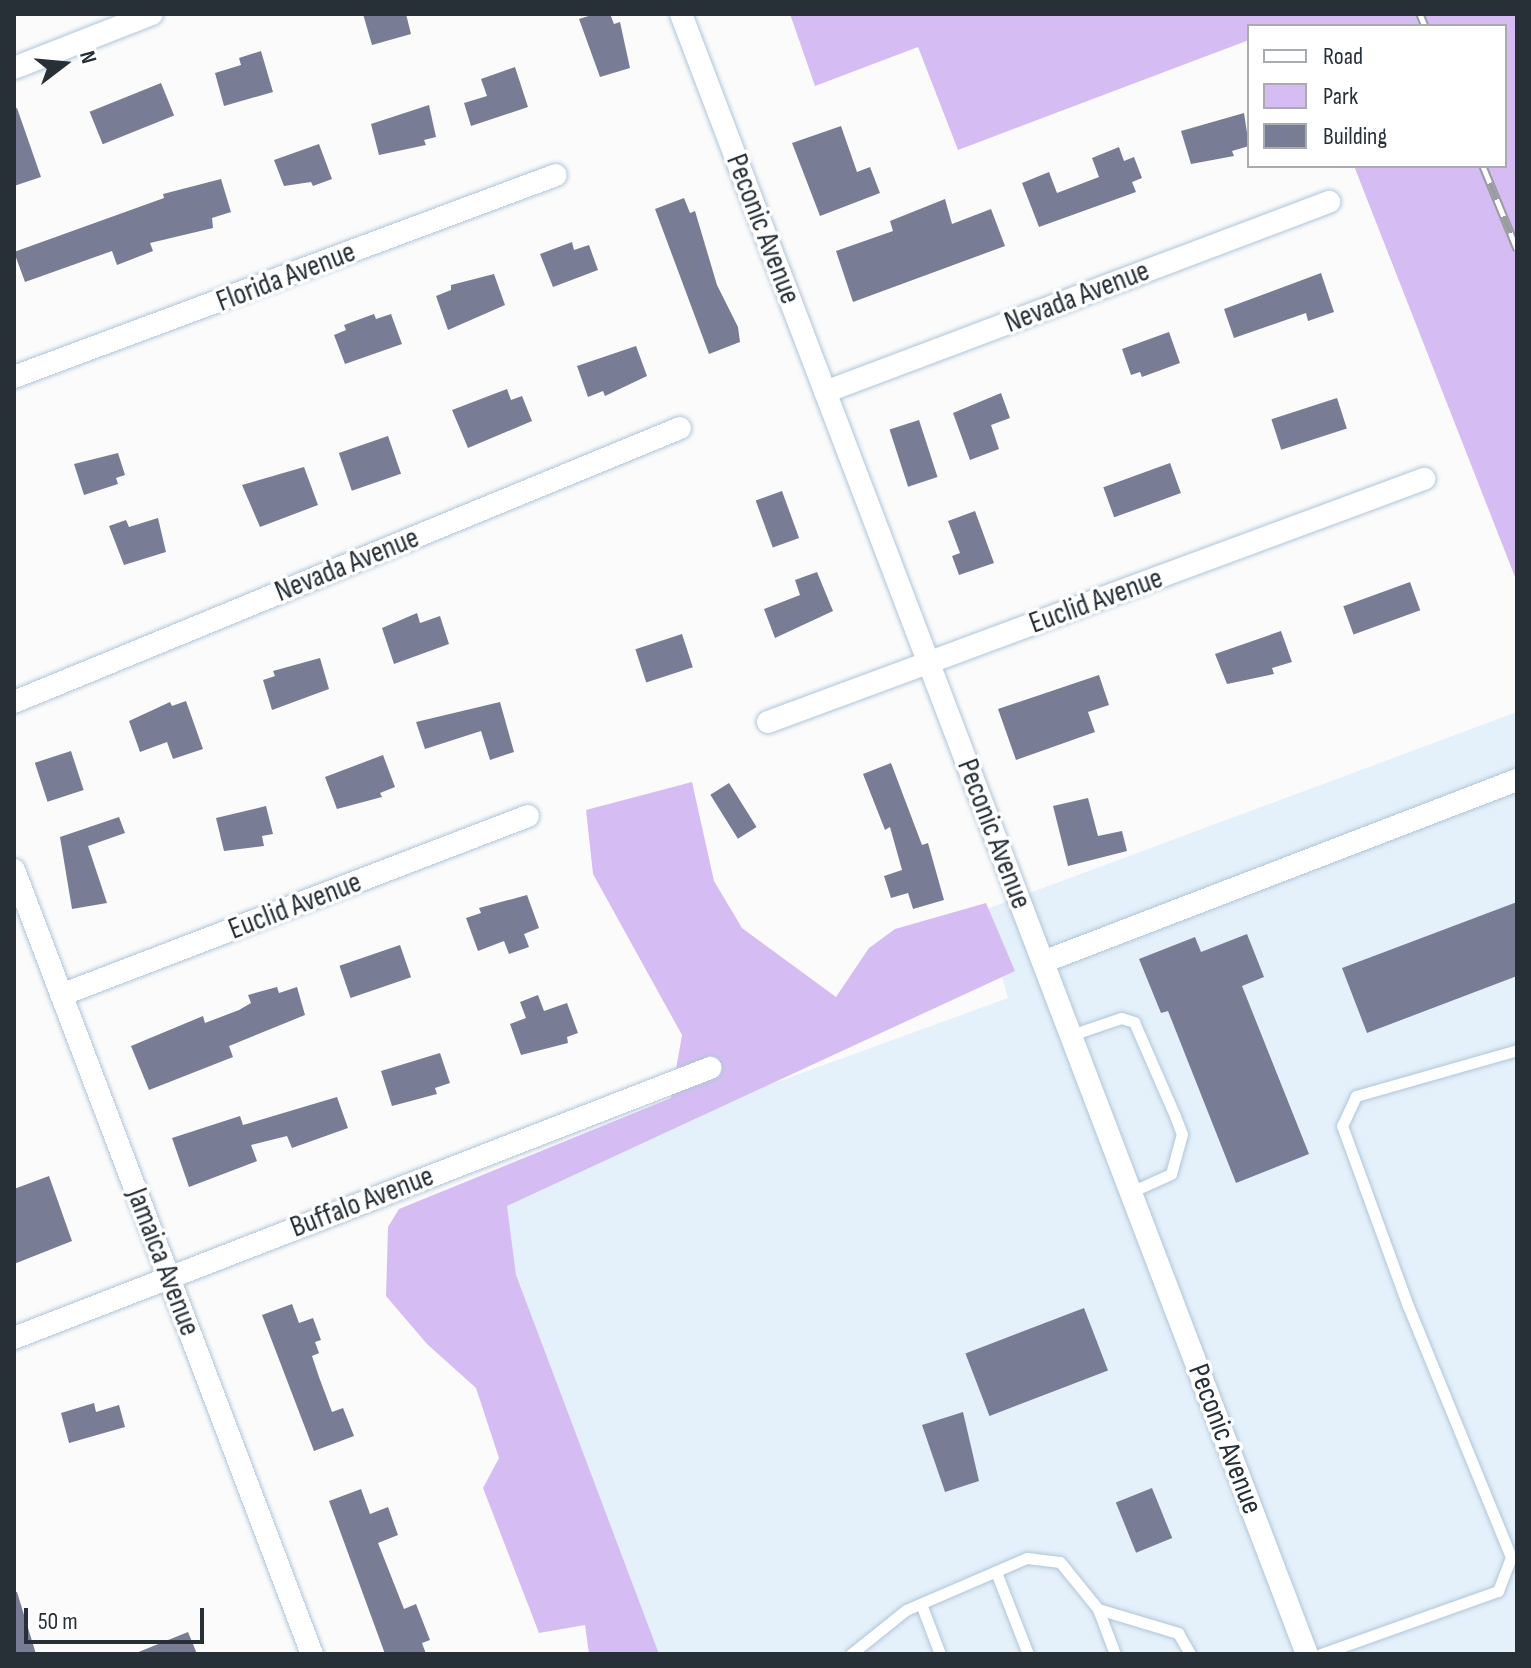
<!DOCTYPE html>
<style>
body{margin:0}
#map{position:relative;width:1531px;height:1668px;overflow:hidden;background:#fbfbfb;font-family:"Sofia Sans Condensed",sans-serif}
div>[style]{position:absolute}
.built>*{inset:0;background:#e4f0fa}
.green>*{inset:0;background:#d5bdf4}
.building>*{inset:0;background:#787d95;transform-origin:0 0}
.roads{filter:drop-shadow(0 0 2px #afc5d8) drop-shadow(0 0 2px #afc5d8)}
.service>*{height:11px;margin:-5.5px;padding:0 5.5px;transform-origin:5.5px;border-radius:5.5px;background:#fff}
.minor>*{height:22px;margin:-11px;padding:0 11px;transform-origin:11px;border-radius:11px;background:#fff}
.rail>*{height:9px;margin-top:-4.5px;transform-origin:0;background:repeating-linear-gradient(90deg,#fff 0 18px,#999da0 0 36px);box-sizing:border-box;border-block:2px solid #999da0}
span{translate:-50% -50%;white-space:nowrap;text-align:center;line-height:1.15;-webkit-text-stroke:7px #fff;paint-order:stroke}
.street-label{font-size:30px;color:#273037}
.frame{position:absolute;inset:0;border:16px solid #273037;pointer-events:none}
.legend{position:absolute;left:1247px;top:24px;width:260px;height:144px;box-sizing:border-box;background:#fff;border:2px solid #a9acaf;margin:0;padding:10px 14px;list-style:none;font-size:24px;color:#273037}
.legend li{display:flex;align-items:center;gap:16px;height:40px}
.legend b{width:40px;border:2px solid #a9acaf}
.north{position:absolute;left:24px;top:24px;width:80px;height:80px;-webkit-text-stroke:6px #fff;paint-order:stroke;rotate:74deg;font-size:22px;font-weight:700;line-height:32px;text-align:center;color:#273037}
.north::after{content:'';display:block;margin:auto;width:28px;height:36px;background:#273037;clip-path:polygon(50% 0,100% 100%,50% 72%,0 100%)}
.scale{position:absolute;left:24px;top:1608px;width:180px;height:36px;box-sizing:border-box;border:4px solid #273037;border-top:0;padding-left:10px;font-size:24px;line-height:28px;white-space:nowrap;color:#273037;-webkit-text-stroke:6px #fff;paint-order:stroke}
</style>
<div id="map">
<div class="built">
<i style="clip-path:polygon(1517px 712px,1517px 1654px,620px 1654px,448px 1202px,1008px 998px,984px 910px)"></i>
</div>
<div class="green">
<i style="clip-path:polygon(790px 14px,1517px 14px,1517px 582px,1354px 166px,1505px 166px,1505px 26px,1249px 26px,1249px 40px,958px 150px,918px 47px,815px 86px)"></i>
<i style="clip-path:polygon(692px 782px,714px 881px,742px 928px,836px 997px,869px 948px,895px 929px,986px 903px,1015px 971px,507px 1206px,516px 1275px,659px 1654px,589px 1654px,585px 1625px,539px 1633px,483px 1488px,499px 1458px,476px 1388px,427px 1344px,386px 1296px,388px 1227px,399px 1209px,671px 1098px,682px 1035px,593px 874px,586px 810px)"></i>
</div>
<div class="building">
<i style="clip-path:polygon(363px 14px,406px 14px,411px 34px,372px 45px)"></i>
<i style="clip-path:polygon(595px 14px,610px 14px,614px 24px,620px 22px,630px 68px,600px 77px,579px 19px)"></i>
<i style="clip-path:polygon(261px 51px,273px 92px,224px 106px,215px 73px,241px 65px,239px 58px)"></i>
<i style="clip-path:polygon(515px 67px,528px 107px,471px 126px,464px 103px,487px 96px,481px 79px)"></i>
<i style="left:161px;top:83px;width:35px;height:77px;rotate:68deg"></i>
<i style="clip-path:polygon(429px 105px,436px 137px,424px 140px,426px 145px,379px 155px,371px 124px)"></i>
<i style="clip-path:polygon(17px 108px,41px 177px,14px 186px,14px 109px)"></i>
<i style="clip-path:polygon(1244px 113px,1249px 146px,1232px 151px,1234px 156px,1191px 164px,1181px 131px)"></i>
<i style="clip-path:polygon(841px 126px,857px 172px,870px 167px,880px 193px,820px 216px,792px 143px)"></i>
<i style="clip-path:polygon(319px 144px,332px 179px,313px 186px,311px 182px,284px 186px,274px 160px)"></i>
<i style="clip-path:polygon(1119px 147px,1124px 161px,1134px 157px,1142px 178px,1132px 182px,1136px 192px,1039px 227px,1022px 183px,1049px 172px,1057px 193px,1099px 177px,1092px 158px)"></i>
<i style="clip-path:polygon(221px 179px,231px 212px,212px 218px,213px 228px,150px 243px,153px 251px,117px 265px,112px 251px,25px 282px,14px 252px,164px 198px,163px 194px)"></i>
<i style="clip-path:polygon(684px 198px,690px 213px,695px 211px,717px 285px,738px 327px,740px 342px,709px 354px,655px 209px)"></i>
<i style="clip-path:polygon(945px 199px,952px 224px,991px 209px,1005px 246px,853px 302px,836px 251px,893px 231px,890px 221px)"></i>
<i style="clip-path:polygon(572px 242px,574px 250px,589px 245px,598px 270px,553px 287px,540px 254px)"></i>
<i style="clip-path:polygon(1321px 273px,1334px 312px,1308px 321px,1306px 313px,1234px 338px,1224px 309px)"></i>
<i style="clip-path:polygon(494px 274px,505px 305px,448px 330px,436px 296px,451px 290px,451px 285px)"></i>
<i style="clip-path:polygon(374px 314px,376px 319px,391px 314px,402px 344px,345px 364px,334px 335px,346px 330px,344px 325px)"></i>
<i style="clip-path:polygon(1169px 332px,1180px 363px,1142px 377px,1140px 372px,1131px 375px,1122px 349px)"></i>
<i style="clip-path:polygon(636px 346px,647px 376px,605px 396px,603px 391px,588px 397px,577px 366px)"></i>
<i style="clip-path:polygon(507px 389px,511px 400px,522px 396px,532px 421px,468px 448px,452px 410px)"></i>
<i style="clip-path:polygon(1001px 393px,1010px 418px,991px 425px,999px 449px,970px 460px,953px 413px)"></i>
<i style="left:1337px;top:398px;width:32px;height:69px;rotate:72deg"></i>
<i style="left:919px;top:420px;width:60px;height:31px;rotate:72deg"></i>
<i style="left:388px;top:436px;width:40px;height:52px;rotate:71deg"></i>
<i style="clip-path:polygon(118px 453px,125px 475px,116px 478px,118px 484px,84px 495px,74px 464px)"></i>
<i style="left:1170px;top:463px;width:32px;height:71px;rotate:70deg"></i>
<i style="clip-path:polygon(304px 467px,318px 505px,260px 527px,242px 485px)"></i>
<i style="left:782px;top:491px;width:50px;height:28px;rotate:70deg"></i>
<i style="clip-path:polygon(975px 511px,994px 563px,959px 575px,952px 556px,960px 553px,948px 521px)"></i>
<i style="clip-path:polygon(158px 518px,166px 552px,124px 565px,109px 526px,126px 520px,129px 527px)"></i>
<i style="clip-path:polygon(817px 572px,833px 611px,775px 638px,764px 609px,800px 595px,795px 580px)"></i>
<i style="left:1410px;top:582px;width:30px;height:71px;rotate:70deg"></i>
<i style="clip-path:polygon(417px 613px,420px 623px,440px 616px,449px 644px,394px 664px,382px 628px)"></i>
<i style="clip-path:polygon(1281px 631px,1292px 662px,1272px 668px,1274px 674px,1227px 684px,1215px 654px)"></i>
<i style="left:682px;top:634px;width:35px;height:49px;rotate:72deg"></i>
<i style="clip-path:polygon(320px 658px,329px 689px,272px 710px,263px 680px,275px 676px,273px 671px)"></i>
<i style="clip-path:polygon(1099px 675px,1109px 705px,1088px 712px,1095px 732px,1016px 760px,998px 709px)"></i>
<i style="clip-path:polygon(186px 701px,203px 749px,173px 759px,167px 742px,140px 752px,129px 721px,170px 702px,172px 706px)"></i>
<i style="clip-path:polygon(500px 702px,514px 752px,490px 760px,481px 731px,425px 749px,416px 722px)"></i>
<i style="left:71px;top:751px;width:41px;height:38px;rotate:72deg"></i>
<i style="clip-path:polygon(383px 755px,395px 787px,380px 793px,382px 797px,337px 809px,325px 777px)"></i>
<i style="clip-path:polygon(891px 763px,922px 845px,928px 843px,944px 900px,913px 909px,908px 893px,891px 898px,884px 876px,902px 870px,890px 827px,885px 830px,863px 774px)"></i>
<i style="left:729px;top:783px;width:52px;height:22px;rotate:58deg"></i>
<i style="clip-path:polygon(1088px 798px,1098px 836px,1122px 831px,1127px 851px,1068px 866px,1053px 806px)"></i>
<i style="clip-path:polygon(266px 806px,273px 834px,262px 836px,264px 846px,224px 851px,216px 818px)"></i>
<i style="clip-path:polygon(119px 817px,125px 833px,88px 846px,107px 903px,72px 909px,60px 837px)"></i>
<i style="clip-path:polygon(527px 895px,539px 928px,524px 934px,529px 947px,509px 954px,504px 941px,478px 951px,466px 918px,481px 913px,479px 908px)"></i>
<i style="clip-path:polygon(1517px 902px,1517px 976px,1367px 1033px,1342px 968px)"></i>
<i style="clip-path:polygon(1247px 934px,1264px 977px,1242px 986px,1309px 1154px,1236px 1183px,1168px 1011px,1161px 1013px,1139px 959px,1195px 937px,1201px 952px)"></i>
<i style="left:400px;top:945px;width:34px;height:64px;rotate:71deg"></i>
<i style="clip-path:polygon(277px 987px,279px 993px,297px 987px,305px 1015px,229px 1046px,233px 1057px,149px 1090px,131px 1046px,203px 1016px,205px 1023px,239px 1010px,251px 1003px,248px 995px)"></i>
<i style="clip-path:polygon(538px 995px,544px 1011px,567px 1003px,578px 1033px,567px 1037px,568px 1043px,521px 1055px,510px 1024px,526px 1018px,520px 1002px)"></i>
<i style="clip-path:polygon(440px 1053px,450px 1083px,435px 1088px,437px 1094px,392px 1106px,381px 1071px)"></i>
<i style="clip-path:polygon(337px 1097px,348px 1128px,292px 1148px,287px 1136px,251px 1145px,257px 1161px,189px 1187px,172px 1138px,240px 1116px,243px 1125px)"></i>
<i style="clip-path:polygon(49px 1176px,72px 1241px,14px 1264px,14px 1189px)"></i>
<i style="clip-path:polygon(292px 1304px,299px 1323px,313px 1318px,321px 1340px,315px 1342px,319px 1353px,312px 1356px,319px 1377px,332px 1412px,343px 1408px,354px 1436px,314px 1451px,262px 1315px)"></i>
<i style="left:1084px;top:1308px;width:67px;height:127px;rotate:69deg"></i>
<i style="clip-path:polygon(94px 1403px,96px 1412px,119px 1405px,125px 1427px,69px 1443px,61px 1413px)"></i>
<i style="clip-path:polygon(963px 1412px,979px 1481px,945px 1492px,922px 1425px)"></i>
<i style="left:1152px;top:1488px;width:54px;height:39px;rotate:68deg"></i>
<i style="clip-path:polygon(361px 1489px,370px 1514px,388px 1507px,398px 1535px,378px 1543px,404px 1609px,416px 1604px,430px 1640px,422px 1643px,426px 1654px,385px 1654px,329px 1501px)"></i>
<i style="clip-path:polygon(14px 1592px,17px 1592px,36px 1654px,14px 1654px)"></i>
<i style="clip-path:polygon(188px 1632px,197px 1654px,136px 1654px,136px 1653px)"></i>
</div>
<div class="roads">
<div class="service">
<i style="left:1071px;top:1035px;width:53px;rotate:-18.8deg"></i>
<i style="left:1121px;top:1018px;width:14px;rotate:17deg"></i>
<i style="left:1134px;top:1022px;width:103px;rotate:66.4deg"></i>
<i style="left:1175px;top:1116px;width:19px;rotate:69deg"></i>
<i style="left:1182px;top:1134px;width:41px;rotate:105.4deg"></i>
<i style="left:1171px;top:1174px;width:44px;rotate:155.8deg"></i>
<i style="left:996px;top:1572px;width:88px;rotate:68.7deg"></i>
<i style="left:921px;top:1604px;width:53px;rotate:69.2deg"></i>
<i style="left:1098px;top:1609px;width:48px;rotate:69.3deg"></i>
<i style="left:851px;top:1654px;width:70px;rotate:-38.7deg"></i>
<i style="left:906px;top:1610px;width:132px;rotate:-23.3deg"></i>
<i style="left:1027px;top:1558px;width:33px;rotate:7deg"></i>
<i style="left:1060px;top:1562px;width:60px;rotate:51deg"></i>
<i style="left:1098px;top:1609px;width:84px;rotate:16.7deg"></i>
<i style="left:1178px;top:1633px;width:24px;rotate:60deg"></i>
<i style="left:1321px;top:1654px;width:188px;rotate:-19.6deg"></i>
<i style="left:1498px;top:1591px;width:36px;rotate:-69deg"></i>
<i style="left:1511px;top:1557px;width:271px;rotate:-112.3deg"></i>
<i style="left:1408px;top:1306px;width:192px;rotate:-110.1deg"></i>
<i style="left:1342px;top:1126px;width:33px;rotate:-65deg"></i>
<i style="left:1356px;top:1096px;width:167px;rotate:-15.9deg"></i>
</div>
<div class="minor">
<i style="left:681px;top:14px;width:1755px;rotate:69.11deg"></i>
<i style="left:14px;top:68px;width:148px;rotate:-21.4deg"></i>
<i style="left:14px;top:377px;width:578px;rotate:-20.44deg"></i>
<i style="left:825px;top:392px;width:539px;rotate:-20.66deg"></i>
<i style="left:14px;top:702px;width:720px;rotate:-22.36deg"></i>
<i style="left:768px;top:722px;width:700px;rotate:-20.33deg"></i>
<i style="left:14px;top:870px;width:839px;rotate:69.19deg"></i>
<i style="left:1043px;top:962px;width:508px;rotate:-21.01deg"></i>
<i style="left:61px;top:995px;width:500px;rotate:-20.97deg"></i>
<i style="left:14px;top:1338px;width:747px;rotate:-21.2deg"></i>
</div>
</div>
<div class="rail">
<i style="left:1420px;top:14px;width:13px;rotate:67deg"></i>
<i style="left:1483px;top:166px;width:90px;rotate:67.7deg"></i>
</div>
<div class="street-label">
<span style="left:763px;top:229px;rotate:69deg">Peconic Avenue</span>
<span style="left:286px;top:277px;rotate:-21deg">Florida Avenue</span>
<span style="left:1077px;top:297px;rotate:-21deg">Nevada Avenue</span>
<span style="left:347px;top:565px;rotate:-22deg">Nevada Avenue</span>
<span style="left:1096px;top:601px;rotate:-20deg">Euclid Avenue</span>
<span style="left:994px;top:834px;rotate:69deg">Peconic Avenue</span>
<span style="left:295px;top:906px;rotate:-21deg">Euclid Avenue</span>
<span style="left:362px;top:1202px;rotate:-21deg">Buffalo Avenue</span>
<span style="left:163px;top:1262px;rotate:69deg">Jamaica Avenue</span>
<span style="left:1225px;top:1439px;rotate:69deg">Peconic Avenue</span>
</div>
<div class="frame"></div>
<ul class="legend">
<li><b style="height:10px;background:#fff"></b>Road</li>
<li><b style="height:22px;background:#d5bdf4"></b>Park</li>
<li><b style="height:22px;background:#787d95"></b>Building</li>
</ul>
<div class="north">N</div>
<div class="scale">50 m</div>
</div>
